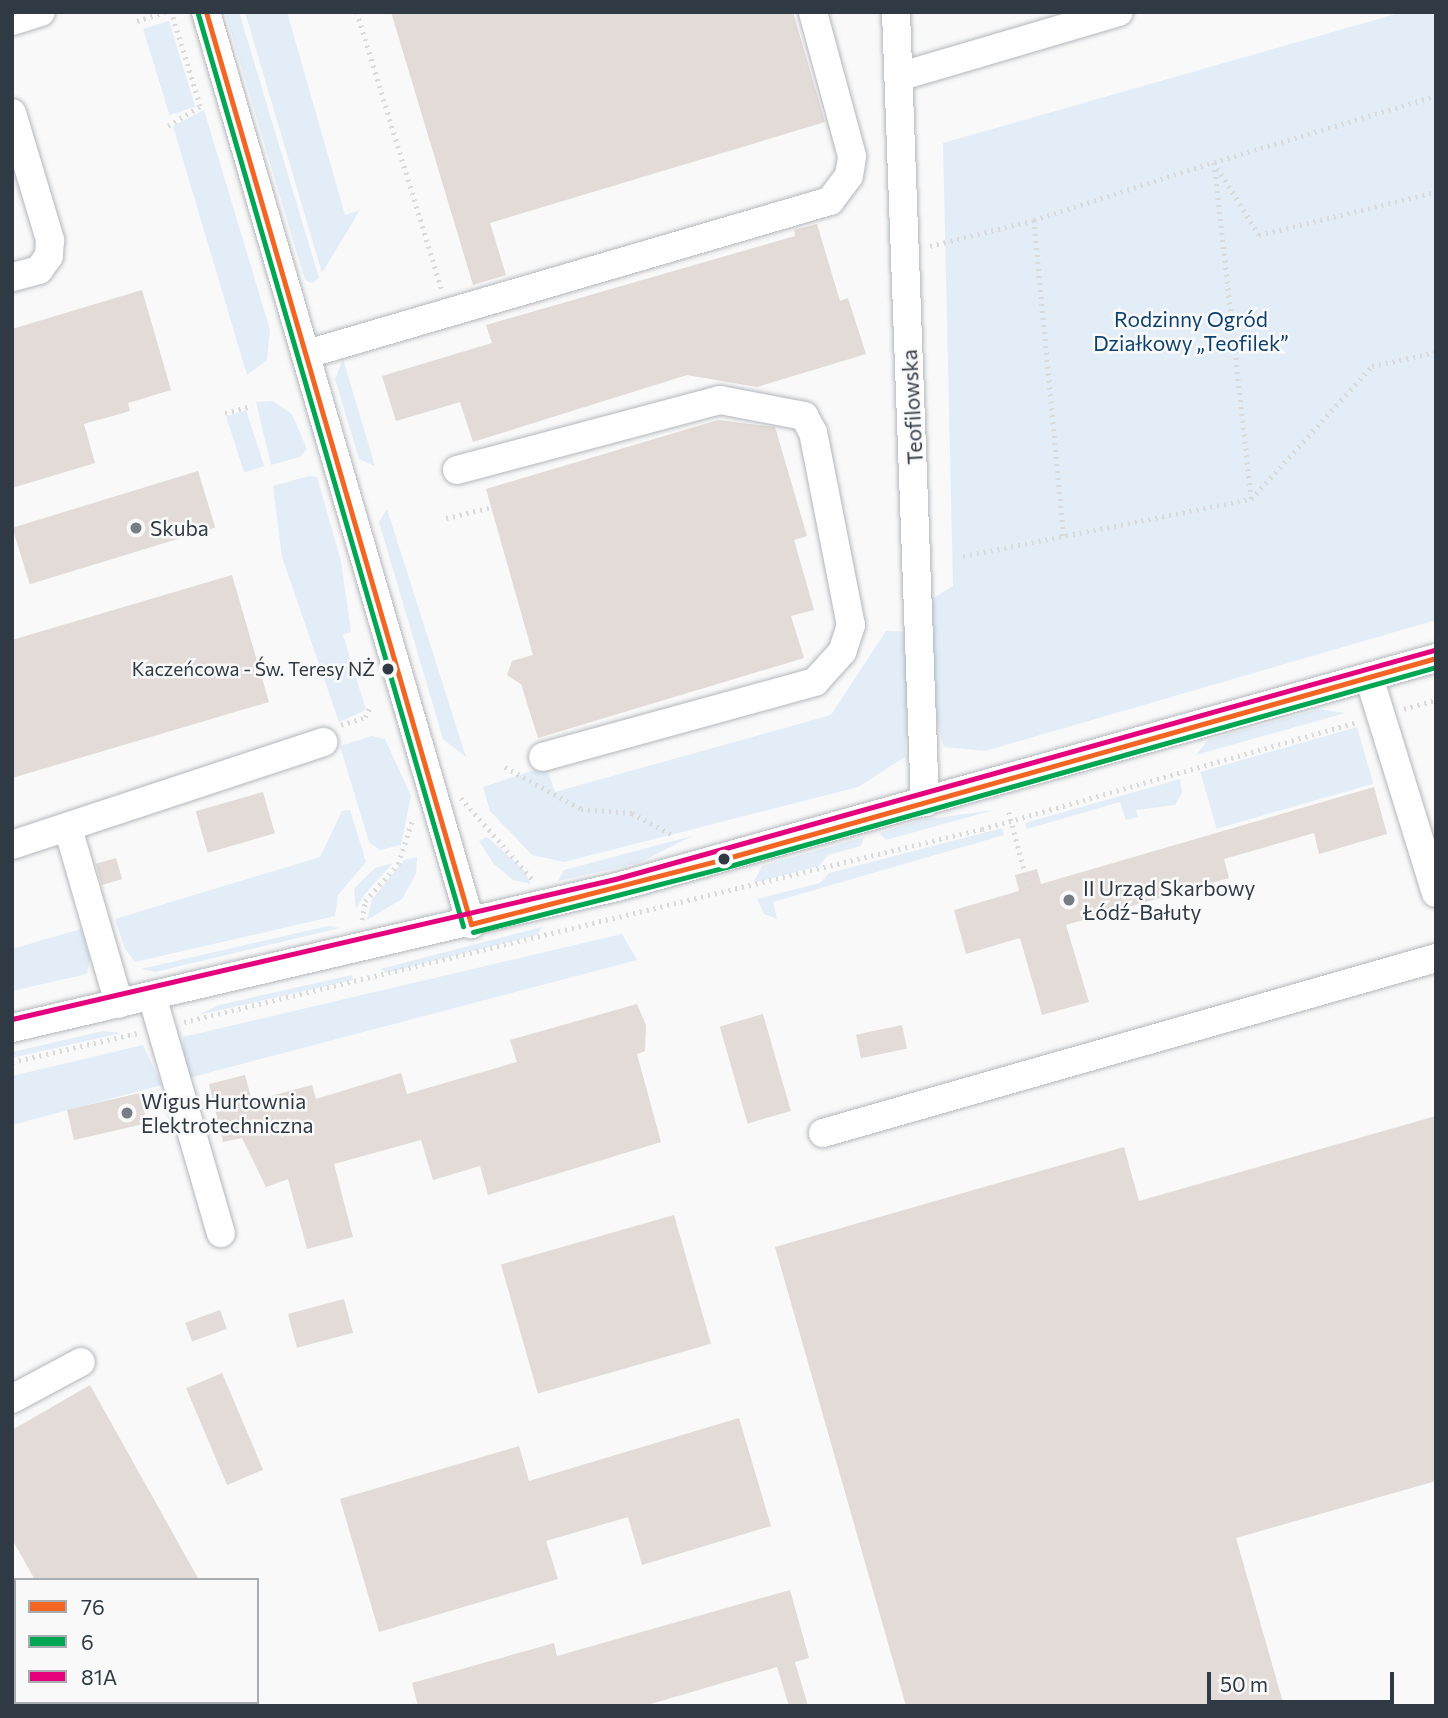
<!DOCTYPE html>
<meta charset="utf-8">
<style>
body{margin:0}
#map{position:relative;width:1448px;height:1718px;overflow:hidden;background:#f9f9f9;font-family:Commissioner,sans-serif}
div>[style]{position:absolute}
.green>*{inset:0;background:#e2edf8;transform-origin:0 0}
.building>*{inset:0;background:#e2dbd7;transform-origin:0 0}
.path>*{height:4.5px;margin-top:-2.25px;transform-origin:0;background:repeating-linear-gradient(90deg,#dadada 0 2px,transparent 0 7px)}
.roads{filter:drop-shadow(0 0 2px #b3b7bc) drop-shadow(0 0 2px #b3b7bc)}
.minor>*{height:28px;margin:-14px;padding:0 14px;transform-origin:14px;border-radius:14px;background:#fefefe}
.bus-1>*{height:5px;margin:-2.5px;padding:0 2.5px;transform-origin:2.5px;border-radius:2.5px;background:#f26522}
.bus-2>*{height:5px;margin:-2.5px;padding:0 2.5px;transform-origin:2.5px;border-radius:2.5px;background:#00a651}
.bus-3>*{height:5px;margin:-2.5px;padding:0 2.5px;transform-origin:2.5px;border-radius:2.5px;background:#e5007d}
.dots>*{width:19px;height:19px;translate:-50% -50%;box-sizing:border-box;border:4px solid #f9f9f9;border-radius:50%}
span{translate:-50% -50%;white-space:nowrap;text-align:center;line-height:1.15;-webkit-text-stroke:5px #f9f9f9;paint-order:stroke}
.bus-label{font-size:19px;color:#2f3a45}
.right{translate:-100% -50%;text-align:right}
.park-label{font-size:21px;color:#0c416f}
.street-label{font-size:21px;color:#2f3a45}
.poi-label{font-size:21px;color:#2f3a45}
.left{translate:0 -50%;text-align:left}
.frame{position:absolute;inset:0;border:14px solid #2f3a45;pointer-events:none}
.legend{position:absolute;left:14px;top:1578px;width:245px;height:126px;box-sizing:border-box;background:#f9f9f9;border:2px solid #a8adb1;margin:0;padding:9px 12px;list-style:none;font-size:21px;color:#2f3a45}
.legend li{display:flex;align-items:center;gap:14px;height:35px}
.legend b{width:35px;border:2px solid #a8adb1}
.scale{position:absolute;left:1207px;top:1672px;width:187px;height:32px;box-sizing:border-box;border:4px solid #2f3a45;border-top:0;padding-left:9px;font-size:21px;line-height:24px;white-space:nowrap;color:#2f3a45;-webkit-text-stroke:5px #f9f9f9;paint-order:stroke}
</style>
<div id="map">
<div class="green">
<i style="clip-path:polygon(225px 12px,239px 12px,319px 278px,312px 283px,305px 280px)"></i>
<i style="clip-path:polygon(245px 12px,287px 12px,345px 215px,360px 210px,322px 273px)"></i>
<i style="clip-path:polygon(1403px 12px,1436px 12px,1436px 620px,985px 751px,944px 747px,932px 705px,930px 600px,953px 586px,943px 143px)"></i>
<i style="left:169px;top:21px;width:90px;height:27px;rotate:73deg"></i>
<i style="clip-path:polygon(204px 110px,270px 330px,267px 360px,247px 375px,173px 126px)"></i>
<i style="clip-path:polygon(343px 359px,375px 466px,359px 459px,335px 379px)"></i>
<i style="clip-path:polygon(272px 401px,292px 414px,307px 449px,300px 457px,271px 465px,256px 402px)"></i>
<i style="left:246px;top:410px;width:59px;height:21px;rotate:72deg"></i>
<i style="clip-path:polygon(309px 476px,317px 477px,341px 561px,351px 632px,343px 635px,366px 710px,339px 722px,282px 557px,273px 486px)"></i>
<i style="clip-path:polygon(387px 509px,466px 757px,443px 739px,379px 522px)"></i>
<i style="clip-path:polygon(886px 631px,910px 632px,905px 757px,858px 787px,564px 862px,532px 855px,490px 811px,483px 787px,546px 766px,555px 792px,831px 715px)"></i>
<i style="clip-path:polygon(1319px 709px,1345px 713px,1196px 755px,1208px 740px)"></i>
<i style="left:1357px;top:727px;width:59px;height:163px;rotate:74deg"></i>
<i style="clip-path:polygon(372px 736px,385px 739px,411px 796px,401px 845px,380px 850px,369px 842px,340px 746px)"></i>
<i style="clip-path:polygon(1180px 779px,1182px 793px,1175px 805px,1136px 810px,1138px 817px,1126px 820px,1120px 802px,1027px 829px,1025px 823px)"></i>
<i style="clip-path:polygon(350px 810px,366px 862px,338px 895px,335px 916px,135px 962px,125px 949px,115px 919px,320px 857px,342px 811px)"></i>
<i style="clip-path:polygon(994px 810px,886px 840px,879px 833px,921px 820px)"></i>
<i style="clip-path:polygon(1002px 828px,1004px 835px,773px 902px,777px 919px,764px 914px,757px 899px,820px 883px,829px 873px)"></i>
<i style="clip-path:polygon(692px 836px,639px 863px,558px 881px,564px 870px)"></i>
<i style="clip-path:polygon(487px 837px,523px 869px,531px 884px,513px 880px,493px 863px,479px 841px)"></i>
<i style="clip-path:polygon(864px 837px,861px 846px,828px 855px,819px 866px,753px 883px,762px 866px)"></i>
<i style="clip-path:polygon(417px 857px,416px 874px,402px 899px,367px 920px,372px 899px,404px 860px)"></i>
<i style="clip-path:polygon(393px 863px,364px 895px,356px 909px,354px 889px,375px 868px)"></i>
<i style="clip-path:polygon(328px 926px,340px 928px,155px 972px,141px 969px)"></i>
<i style="clip-path:polygon(542px 927px,537px 935px,386px 973px,380px 969px)"></i>
<i style="clip-path:polygon(81px 929px,90px 957px,87px 974px,12px 991px,12px 949px)"></i>
<i style="clip-path:polygon(622px 934px,637px 960px,185px 1079px,183px 1037px)"></i>
<i style="clip-path:polygon(352px 975px,353px 980px,198px 1015px,219px 1005px)"></i>
<i style="clip-path:polygon(103px 1031px,121px 1033px,12px 1058px,12px 1052px)"></i>
<i style="clip-path:polygon(143px 1045px,162px 1085px,12px 1125px,12px 1076px)"></i>
</div>
<div class="building">
<i style="clip-path:polygon(391px 12px,793px 12px,825px 122px,490px 223px,506px 275px,473px 285px)"></i>
<i style="clip-path:polygon(817px 224px,840px 301px,848px 298px,866px 354px,757px 387px,687px 375px,473px 442px,460px 402px,396px 421px,382px 376px,492px 343px,486px 325px,795px 236px,794px 230px)"></i>
<i style="clip-path:polygon(142px 290px,171px 390px,128px 403px,130px 411px,84px 424px,95px 463px,12px 488px,12px 329px)"></i>
<i style="clip-path:polygon(718px 420px,775px 427px,807px 536px,794px 540px,814px 610px,791px 616px,804px 658px,538px 738px,521px 684px,507px 675px,512px 661px,533px 655px,486px 489px)"></i>
<i style="left:198px;top:471px;width:59px;height:194px;rotate:73deg"></i>
<i style="clip-path:polygon(232px 575px,269px 702px,12px 778px,12px 640px)"></i>
<i style="clip-path:polygon(1374px 787px,1387px 834px,1319px 854px,1314px 833px,1224px 859px,1229px 878px,1066px 925px,1089px 1002px,1042px 1015px,1020px 938px,966px 954px,954px 910px,1019px 891px,1015px 875px,1037px 869px,1041px 884px)"></i>
<i style="left:263px;top:792px;width:43px;height:70px;rotate:74deg"></i>
<i style="left:116px;top:858px;width:22px;height:21px;rotate:74deg"></i>
<i style="clip-path:polygon(637px 1004px,646px 1025px,645px 1051px,637px 1054px,661px 1142px,488px 1195px,480px 1166px,433px 1180px,421px 1140px,334px 1164px,353px 1237px,307px 1249px,288px 1179px,266px 1187px,242px 1138px,223px 1142px,209px 1084px,245px 1075px,252px 1101px,312px 1085px,316px 1099px,401px 1073px,407px 1094px,517px 1062px,510px 1040px)"></i>
<i style="left:763px;top:1014px;width:101px;height:45px;rotate:74deg"></i>
<i style="left:902px;top:1025px;width:24px;height:47px;rotate:78deg"></i>
<i style="left:140px;top:1093px;width:31px;height:75px;rotate:77deg"></i>
<i style="clip-path:polygon(1436px 1116px,1436px 1481px,1236px 1538px,1284px 1706px,906px 1706px,775px 1247px,1124px 1147px,1139px 1201px)"></i>
<i style="left:674px;top:1215px;width:134px;height:180px;rotate:74deg"></i>
<i style="left:344px;top:1299px;width:35px;height:58px;rotate:75deg"></i>
<i style="left:220px;top:1310px;width:20px;height:37px;rotate:70deg"></i>
<i style="left:222px;top:1373px;width:105px;height:39px;rotate:67deg"></i>
<i style="clip-path:polygon(90px 1385px,199px 1580px,35px 1580px,12px 1539px,12px 1430px)"></i>
<i style="clip-path:polygon(739px 1418px,771px 1526px,642px 1565px,628px 1517px,546px 1541px,558px 1579px,379px 1632px,340px 1499px,519px 1446px,529px 1481px)"></i>
<i style="clip-path:polygon(790px 1590px,809px 1658px,795px 1662px,808px 1706px,789px 1706px,777px 1667px,644px 1706px,418px 1706px,412px 1683px,554px 1643px,557px 1656px)"></i>
</div>
<div class="path">
<i style="left:357px;top:12px;width:291px;rotate:73deg"></i>
<i style="left:137px;top:21px;width:29px;rotate:-18deg"></i>
<i style="left:168px;top:126px;width:38px;rotate:-32deg"></i>
<i style="left:200px;top:106px;width:98px;rotate:-107.1deg"></i>
<i style="left:1034px;top:220px;width:321px;rotate:84.6deg"></i>
<i style="left:930px;top:246px;width:107px;rotate:-14deg"></i>
<i style="left:1034px;top:220px;width:189px;rotate:-17.9deg"></i>
<i style="left:1214px;top:162px;width:86px;rotate:58.3deg"></i>
<i style="left:1259px;top:235px;width:182px;rotate:-13.7deg"></i>
<i style="left:225px;top:413px;width:28px;rotate:-15deg"></i>
<i style="left:1251px;top:499px;width:339px;rotate:-96.3deg"></i>
<i style="left:1214px;top:162px;width:232px;rotate:-16.6deg"></i>
<i style="left:446px;top:518px;width:47px;rotate:-13.4deg"></i>
<i style="left:963px;top:556px;width:294px;rotate:-11.2deg"></i>
<i style="left:1251px;top:499px;width:180px;rotate:-47.7deg"></i>
<i style="left:1372px;top:366px;width:66px;rotate:-12.3deg"></i>
<i style="left:1404px;top:709px;width:33px;rotate:-16deg"></i>
<i style="left:341px;top:725px;width:25px;rotate:-18deg"></i>
<i style="left:365px;top:717px;width:9px;rotate:-63deg"></i>
<i style="left:505px;top:767px;width:87px;rotate:28.9deg"></i>
<i style="left:581px;top:809px;width:51px;rotate:4.5deg"></i>
<i style="left:632px;top:813px;width:48px;rotate:28.7deg"></i>
<i style="left:461px;top:798px;width:109px;rotate:48.7deg"></i>
<i style="left:1009px;top:812px;width:79px;rotate:75.3deg"></i>
<i style="left:362px;top:920px;width:19px;rotate:-81deg"></i>
<i style="left:365px;top:901px;width:50px;rotate:-48.3deg"></i>
<i style="left:398px;top:864px;width:48px;rotate:-71.9deg"></i>
<i style="left:184px;top:1022px;width:821px;rotate:-13.6deg"></i>
<i style="left:982px;top:829px;width:391px;rotate:-15.9deg"></i>
<i style="left:12px;top:1062px;width:129px;rotate:-13deg"></i>
</div>
<div class="roads">
<div class="minor">
<i style="left:206px;top:12px;width:950px;rotate:73.8deg"></i>
<i style="left:896px;top:12px;width:791px;rotate:87.9deg"></i>
<i style="left:12px;top:21px;width:30px;rotate:-17deg"></i>
<i style="left:898px;top:77px;width:230px;rotate:-16.4deg"></i>
<i style="left:12px;top:113px;width:133px;rotate:73.3deg"></i>
<i style="left:50px;top:240px;width:16px;rotate:94deg"></i>
<i style="left:49px;top:256px;width:17px;rotate:126deg"></i>
<i style="left:39px;top:270px;width:28px;rotate:165deg"></i>
<i style="left:307px;top:354px;width:545px;rotate:-16.31deg"></i>
<i style="left:830px;top:201px;width:31px;rotate:-53deg"></i>
<i style="left:849px;top:176px;width:20px;rotate:-81deg"></i>
<i style="left:852px;top:156px;width:149px;rotate:-105.2deg"></i>
<i style="left:457px;top:470px;width:272px;rotate:-14.9deg"></i>
<i style="left:720px;top:400px;width:86px;rotate:10.8deg"></i>
<i style="left:804px;top:416px;width:18px;rotate:61deg"></i>
<i style="left:813px;top:432px;width:197px;rotate:78.9deg"></i>
<i style="left:851px;top:625px;width:28px;rotate:108deg"></i>
<i style="left:842px;top:652px;width:40px;rotate:132deg"></i>
<i style="left:815px;top:682px;width:282px;rotate:164.6deg"></i>
<i style="left:1369px;top:677px;width:226px;rotate:72.8deg"></i>
<i style="left:68px;top:828px;width:183px;rotate:73.8deg"></i>
<i style="left:12px;top:845px;width:328px;rotate:-18.3deg"></i>
<i style="left:152px;top:996px;width:247px;rotate:73.8deg"></i>
<i style="left:12px;top:1028px;width:621px;rotate:-13.12deg"></i>
<i style="left:617px;top:887px;width:850px;rotate:-15.62deg"></i>
<i style="left:823px;top:1133px;width:637px;rotate:-15.93deg"></i>
<i style="left:12px;top:1399px;width:78px;rotate:-28.2deg"></i>
</div>
</div>
<div class="bus-1">
<i style="left:206px;top:12px;width:950px;rotate:73.8deg"></i>
<i style="left:471px;top:924px;width:261px;rotate:-14.4deg"></i>
<i style="left:724px;top:859px;width:740px;rotate:-15.76deg"></i>
</div>
<div class="bus-2">
<i style="left:198px;top:14px;width:950px;rotate:73.8deg"></i>
<i style="left:473px;top:932px;width:261px;rotate:-14.4deg"></i>
<i style="left:726px;top:867px;width:738px;rotate:-15.73deg"></i>
</div>
<div class="bus-3">
<i style="left:12px;top:1019px;width:619px;rotate:-13.07deg"></i>
<i style="left:615px;top:879px;width:850px;rotate:-15.62deg"></i>
</div>
<div class="dots">
<i style="left:136px;top:528px;background:#767d84"></i>
<i style="left:388px;top:669px;background:#2f3a45"></i>
<i style="left:724px;top:859px;background:#2f3a45"></i>
<i style="left:1069px;top:900px;background:#767d84"></i>
<i style="left:127px;top:1113px;background:#767d84"></i>
</div>
<div class="bus-label">
<span class="right" style="left:375px;top:669px">Kaczeńcowa - Św. Teresy NŻ</span>
</div>
<div class="park-label">
<span style="left:1191px;top:331px">Rodzinny Ogród<br>Działkowy „Teofilek”</span>
</div>
<div class="street-label">
<span style="left:912px;top:407px;rotate:-93deg">Teofilowska</span>
</div>
<div class="poi-label">
<span class="left" style="left:150px;top:528px">Skuba</span>
<span class="left" style="left:1083px;top:900px">II Urząd Skarbowy<br>Łódź-Bałuty</span>
<span class="left" style="left:141px;top:1113px">Wigus Hurtownia<br>Elektrotechniczna</span>
</div>
<div class="frame"></div>
<ul class="legend">
<li><b style="height:9px;background:#f26522"></b>76</li>
<li><b style="height:9px;background:#00a651"></b>6</li>
<li><b style="height:9px;background:#e5007d"></b>81A</li>
</ul>
<div class="scale">50 m</div>
</div>
